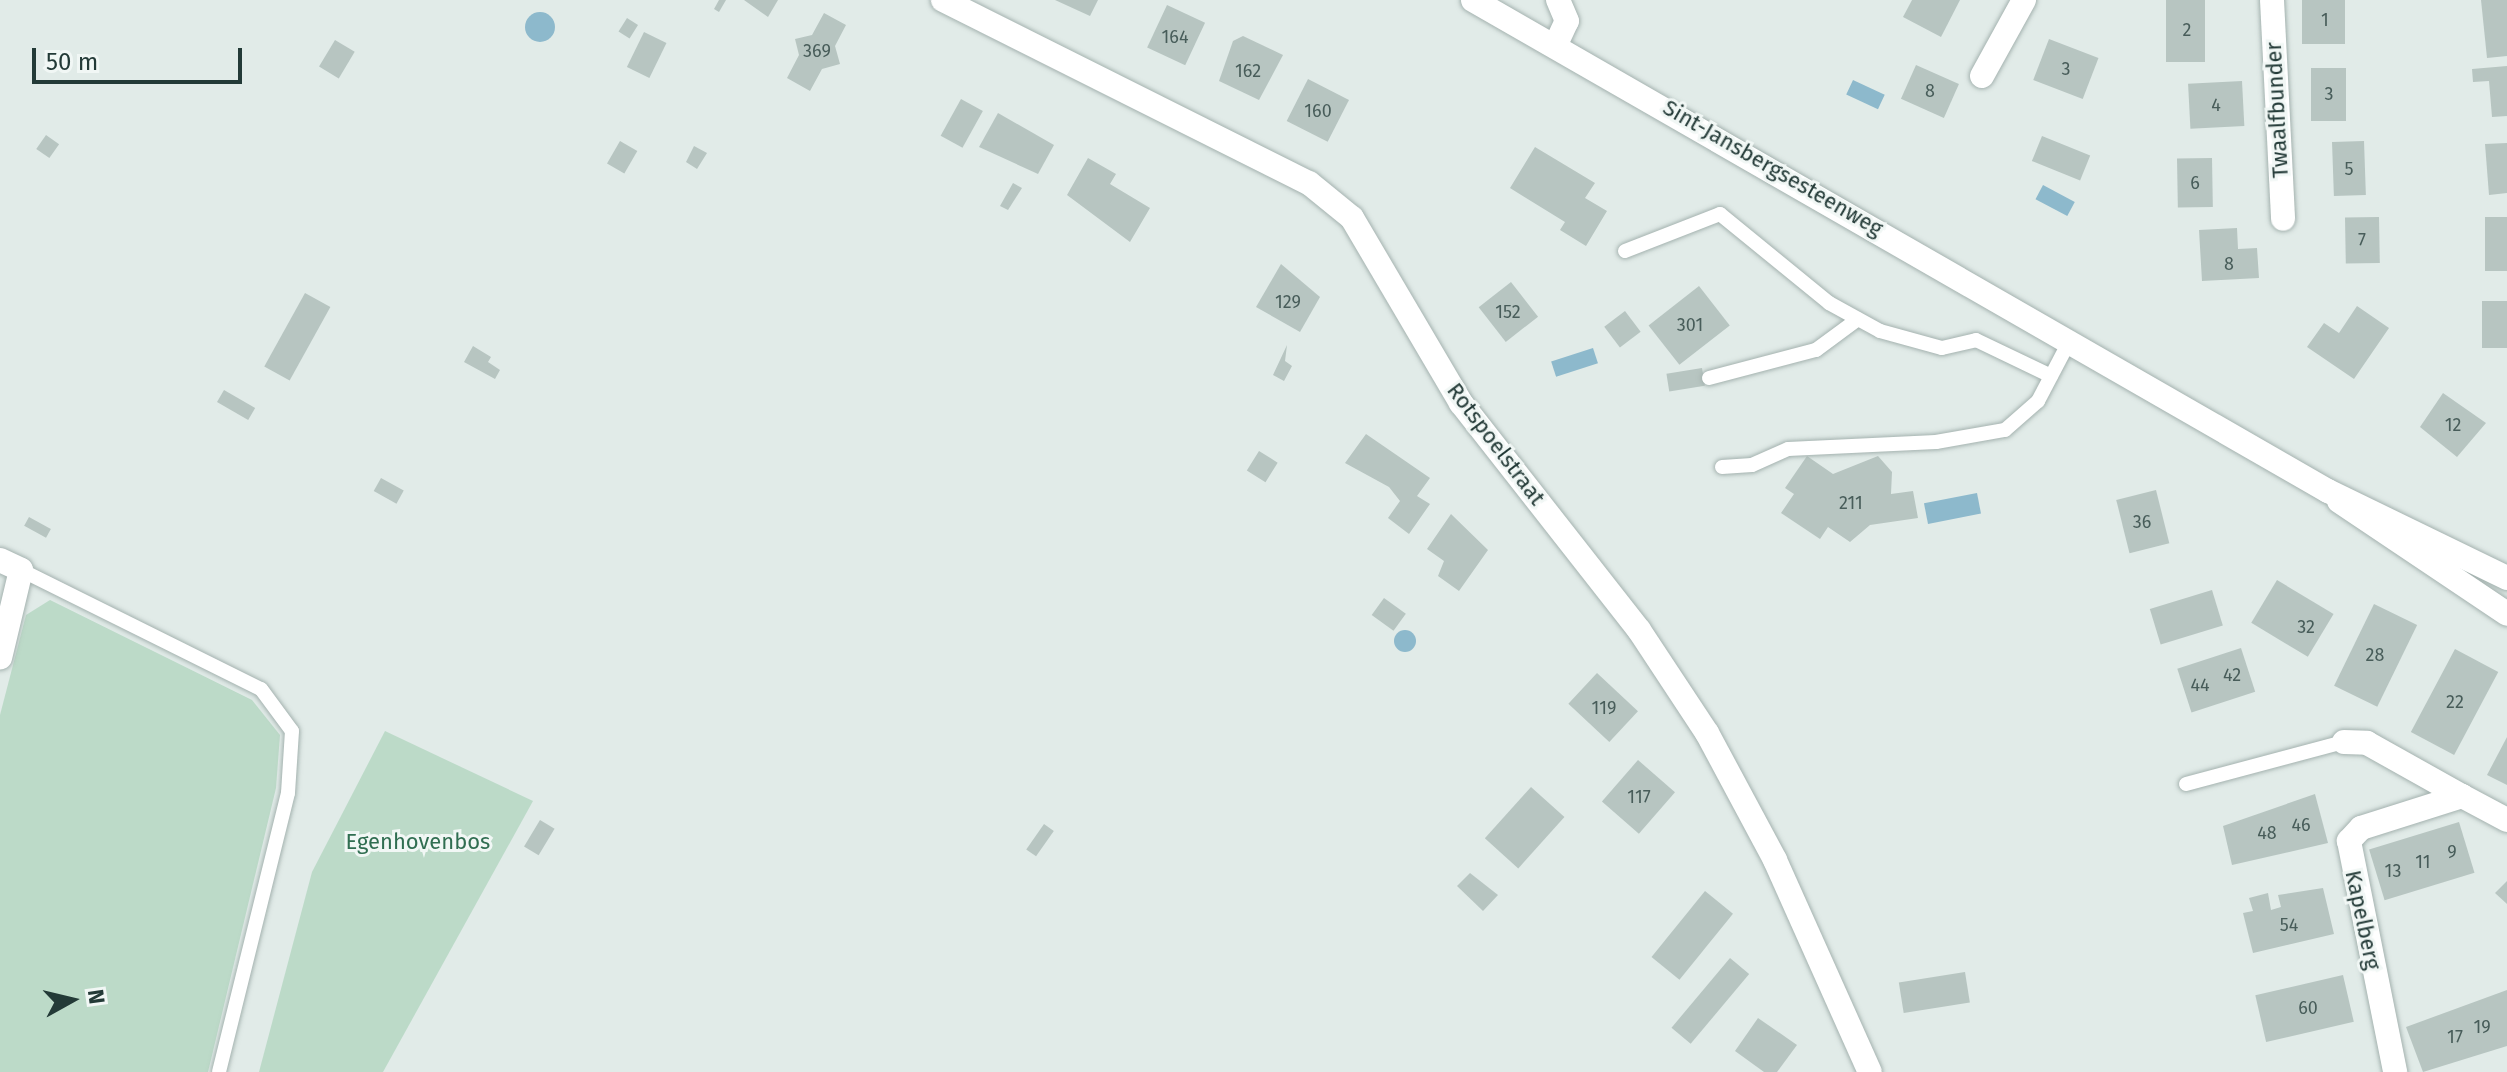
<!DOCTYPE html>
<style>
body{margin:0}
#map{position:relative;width:2507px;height:1072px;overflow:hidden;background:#e1ebe8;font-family:"Fira Sans",sans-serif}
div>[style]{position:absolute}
.green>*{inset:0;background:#bcdac8}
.water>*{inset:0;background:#8db9cc;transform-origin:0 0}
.round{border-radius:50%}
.building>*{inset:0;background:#b7c5c1;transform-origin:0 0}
.roads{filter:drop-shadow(0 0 2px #a4b2af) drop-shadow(0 0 2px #a4b2af)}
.service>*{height:14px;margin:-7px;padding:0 7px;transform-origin:7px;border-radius:7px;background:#fff}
.minor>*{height:24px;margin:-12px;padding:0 12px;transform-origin:12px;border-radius:12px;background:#fff}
.secondary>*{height:24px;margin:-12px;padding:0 12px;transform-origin:12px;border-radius:12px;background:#fff}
span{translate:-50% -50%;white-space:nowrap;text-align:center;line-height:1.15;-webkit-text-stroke:6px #f1f7f5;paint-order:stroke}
.number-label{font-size:18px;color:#485d5a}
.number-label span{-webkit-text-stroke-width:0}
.street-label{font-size:22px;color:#233a37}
.park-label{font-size:22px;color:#306e51}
.north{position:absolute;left:32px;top:960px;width:80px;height:80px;-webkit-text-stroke:6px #f1f7f5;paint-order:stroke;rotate:82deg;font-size:22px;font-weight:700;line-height:32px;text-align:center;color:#233a37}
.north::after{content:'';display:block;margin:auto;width:28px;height:36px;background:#233a37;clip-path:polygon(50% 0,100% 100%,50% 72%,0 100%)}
.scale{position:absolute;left:32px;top:48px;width:210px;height:36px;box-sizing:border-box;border:4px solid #233a37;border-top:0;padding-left:10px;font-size:24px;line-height:28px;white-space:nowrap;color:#233a37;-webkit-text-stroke:6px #f1f7f5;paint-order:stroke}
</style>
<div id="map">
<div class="green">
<i style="clip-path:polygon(50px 600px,252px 700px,280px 735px,276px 788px,208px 1072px,0 1072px,0 715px,26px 615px)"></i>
<i style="clip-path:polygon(385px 731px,533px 801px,383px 1072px,259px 1072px,312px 872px)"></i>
</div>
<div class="water">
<i class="round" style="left:525px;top:12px;width:30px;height:30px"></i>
<i style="left:1853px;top:80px;width:35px;height:16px;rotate:25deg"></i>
<i style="left:2043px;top:185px;width:36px;height:16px;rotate:28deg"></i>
<i style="left:1593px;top:348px;width:16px;height:44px;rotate:72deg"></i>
<i style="left:1977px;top:493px;width:21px;height:54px;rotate:79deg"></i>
<i class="round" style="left:1394px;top:630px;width:22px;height:22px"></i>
</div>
<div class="building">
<i style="clip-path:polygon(719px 0,726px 0,719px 12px,714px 9px)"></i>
<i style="clip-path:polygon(744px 0,778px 0,768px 17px)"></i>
<i style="clip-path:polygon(1055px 0,1098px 0,1090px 16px)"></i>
<i style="clip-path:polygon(1912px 0,1960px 0,1941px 37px,1903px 17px)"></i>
<i style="left:2166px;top:0;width:39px;height:62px"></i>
<i style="left:2302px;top:0;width:43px;height:44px"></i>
<i style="clip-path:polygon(2481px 0,2507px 0,2507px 56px,2487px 58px)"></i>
<i style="left:1167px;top:5px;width:42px;height:47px;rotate:25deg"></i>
<i style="clip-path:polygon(824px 13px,846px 25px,835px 46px,840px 64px,822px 69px,810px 91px,787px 78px,799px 55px,795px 39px,812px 35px)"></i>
<i style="left:627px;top:18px;width:13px;height:16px;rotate:32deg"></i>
<i style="left:644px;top:32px;width:25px;height:39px;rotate:26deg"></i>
<i style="clip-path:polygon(1243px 36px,1283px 55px,1259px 100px,1219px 81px,1233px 41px)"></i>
<i style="left:2049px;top:39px;width:53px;height:44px;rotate:21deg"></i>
<i style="left:335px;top:40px;width:23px;height:31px;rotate:31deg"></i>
<i style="left:1916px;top:65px;width:47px;height:37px;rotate:24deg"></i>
<i style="clip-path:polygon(2507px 66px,2507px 116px,2492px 117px,2489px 81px,2473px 82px,2472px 69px)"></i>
<i style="left:2311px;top:68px;width:35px;height:53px"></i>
<i style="left:1308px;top:79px;width:46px;height:47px;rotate:27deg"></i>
<i style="left:2242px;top:81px;width:45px;height:54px;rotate:87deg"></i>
<i style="left:961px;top:99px;width:25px;height:42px;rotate:29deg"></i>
<i style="clip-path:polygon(998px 113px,1054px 145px,1038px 174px,979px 147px)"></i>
<i style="left:46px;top:135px;width:16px;height:17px;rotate:35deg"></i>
<i style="left:2042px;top:136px;width:52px;height:27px;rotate:22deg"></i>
<i style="left:620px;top:141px;width:20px;height:26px;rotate:30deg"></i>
<i style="left:2364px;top:141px;width:54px;height:32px;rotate:88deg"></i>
<i style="clip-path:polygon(2507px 143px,2507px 193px,2489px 195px,2485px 144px)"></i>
<i style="clip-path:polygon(694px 146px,707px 153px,697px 169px,686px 162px)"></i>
<i style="clip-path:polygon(1535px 147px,1595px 183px,1585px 198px,1607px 211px,1586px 246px,1560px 230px,1565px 222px,1510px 188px)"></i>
<i style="clip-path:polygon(1088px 158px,1116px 174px,1110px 184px,1150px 208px,1130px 242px,1067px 195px)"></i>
<i style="left:2212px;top:158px;width:49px;height:35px;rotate:89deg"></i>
<i style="clip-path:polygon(1013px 183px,1022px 188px,1008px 210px,1000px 206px)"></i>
<i style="left:2379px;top:217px;width:46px;height:34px;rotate:89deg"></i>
<i style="left:2507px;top:217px;width:54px;height:22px;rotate:90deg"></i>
<i style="clip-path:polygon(2237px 228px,2238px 249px,2257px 248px,2259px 278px,2202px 281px,2199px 230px)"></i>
<i style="clip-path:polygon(1281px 264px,1320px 297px,1300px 332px,1256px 307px)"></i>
<i style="left:1511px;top:282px;width:44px;height:41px;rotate:52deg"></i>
<i style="left:1699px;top:286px;width:50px;height:64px;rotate:52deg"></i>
<i style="left:305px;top:293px;width:29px;height:84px;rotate:29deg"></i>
<i style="left:2507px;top:301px;width:47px;height:25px;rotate:90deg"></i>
<i style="clip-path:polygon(2357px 306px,2389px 328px,2354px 379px,2307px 347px,2324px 323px,2339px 333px)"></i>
<i style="left:1625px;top:311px;width:26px;height:26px;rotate:53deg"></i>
<i style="clip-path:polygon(1287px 345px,1285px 361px,1292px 366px,1284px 381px,1273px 375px)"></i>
<i style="clip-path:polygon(473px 346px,491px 357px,488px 362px,500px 370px,495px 379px,464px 362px)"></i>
<i style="left:1702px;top:368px;width:18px;height:36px;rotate:81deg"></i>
<i style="left:224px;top:390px;width:36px;height:14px;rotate:30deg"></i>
<i style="clip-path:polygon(2443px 393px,2486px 423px,2457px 457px,2420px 427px)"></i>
<i style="clip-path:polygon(1366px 434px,1430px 478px,1417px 496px,1430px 504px,1409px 534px,1388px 518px,1400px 501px,1389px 487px,1345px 463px)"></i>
<i style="left:1259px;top:451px;width:22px;height:23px;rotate:32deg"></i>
<i style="clip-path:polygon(1807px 456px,1833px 474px,1878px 456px,1892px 472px,1891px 494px,1913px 491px,1918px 518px,1870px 525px,1850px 542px,1828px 527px,1820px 539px,1781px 513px,1794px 494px,1785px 488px)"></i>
<i style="left:381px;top:478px;width:26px;height:15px;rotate:29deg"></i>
<i style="left:2156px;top:490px;width:55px;height:41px;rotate:76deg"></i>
<i style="clip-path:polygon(1451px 514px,1488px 550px,1459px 591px,1438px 576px,1444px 561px,1427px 549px)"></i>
<i style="left:29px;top:517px;width:25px;height:10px;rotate:29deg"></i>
<i style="left:2277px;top:580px;width:66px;height:50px;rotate:31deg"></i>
<i style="left:2212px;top:590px;width:37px;height:65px;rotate:73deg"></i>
<i style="left:1384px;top:598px;width:27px;height:21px;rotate:36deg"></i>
<i style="left:2374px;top:604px;width:48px;height:91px;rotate:26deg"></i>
<i style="left:2241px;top:648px;width:46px;height:67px;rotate:72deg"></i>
<i style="left:2455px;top:649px;width:49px;height:94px;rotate:28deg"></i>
<i style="left:1597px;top:673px;width:56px;height:42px;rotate:43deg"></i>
<i style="clip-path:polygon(2507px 737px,2507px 785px,2487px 775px)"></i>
<i style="left:1638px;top:760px;width:49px;height:55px;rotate:41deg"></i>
<i style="left:1531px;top:787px;width:45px;height:69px;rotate:42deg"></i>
<i style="clip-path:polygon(2315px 794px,2328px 843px,2232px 865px,2223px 826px)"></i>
<i style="left:540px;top:820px;width:17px;height:31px;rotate:31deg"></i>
<i style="left:2459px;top:822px;width:53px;height:94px;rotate:73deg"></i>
<i style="left:1044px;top:824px;width:12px;height:31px;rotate:35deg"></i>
<i style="clip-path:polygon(1470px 873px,1498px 895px,1483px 911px,1457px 886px)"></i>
<i style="clip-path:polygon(2507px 881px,2507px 904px,2495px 893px)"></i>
<i style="clip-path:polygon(2323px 888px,2334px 934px,2253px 953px,2243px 913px,2253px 911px,2249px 898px,2268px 893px,2271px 910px,2281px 907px,2278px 895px)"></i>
<i style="left:1705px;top:891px;width:36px;height:85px;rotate:39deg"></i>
<i style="left:1730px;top:958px;width:25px;height:91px;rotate:40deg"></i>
<i style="left:1965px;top:972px;width:31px;height:67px;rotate:81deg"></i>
<i style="left:2343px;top:975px;width:48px;height:90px;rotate:77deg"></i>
<i style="clip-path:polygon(2507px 990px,2507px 1046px,2423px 1072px,2406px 1027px)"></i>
<i style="clip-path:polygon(1758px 1018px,1797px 1045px,1777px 1072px,1764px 1072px,1735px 1051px)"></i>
</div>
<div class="roads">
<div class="service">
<i style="left:1625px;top:251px;width:102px;rotate:-21.3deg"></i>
<i style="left:1720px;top:214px;width:141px;rotate:39.2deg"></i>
<i style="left:1829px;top:303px;width:58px;rotate:28.8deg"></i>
<i style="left:1880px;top:331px;width:64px;rotate:15.3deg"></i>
<i style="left:1942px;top:348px;width:35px;rotate:-13deg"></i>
<i style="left:1976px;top:340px;width:83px;rotate:25.6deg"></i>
<i style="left:1709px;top:378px;width:111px;rotate:-14.7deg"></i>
<i style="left:1816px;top:350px;width:52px;rotate:-36.4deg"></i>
<i style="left:1722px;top:467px;width:30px;rotate:-4deg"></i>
<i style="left:1752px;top:465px;width:39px;rotate:-24deg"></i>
<i style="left:1788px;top:449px;width:148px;rotate:-2.7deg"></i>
<i style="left:1936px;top:442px;width:70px;rotate:-9.9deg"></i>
<i style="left:2005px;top:430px;width:44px;rotate:-41.3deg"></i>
<i style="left:2038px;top:401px;width:69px;rotate:-62.3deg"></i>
<i style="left:21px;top:570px;width:268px;rotate:26.4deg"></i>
<i style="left:261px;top:689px;width:52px;rotate:53.6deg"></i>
<i style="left:292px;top:731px;width:62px;rotate:93.7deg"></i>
<i style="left:288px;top:793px;width:287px;rotate:103.9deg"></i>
<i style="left:2186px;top:784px;width:163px;rotate:-14.9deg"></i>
</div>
<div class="minor">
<i style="left:943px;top:0;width:409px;rotate:26.6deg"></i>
<i style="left:1309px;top:183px;width:55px;rotate:39.1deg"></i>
<i style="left:1352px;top:218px;width:215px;rotate:59.5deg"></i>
<i style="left:1461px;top:403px;width:288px;rotate:51.9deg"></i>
<i style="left:1639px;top:630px;width:123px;rotate:56.6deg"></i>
<i style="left:1707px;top:733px;width:144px;rotate:61.8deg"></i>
<i style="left:1775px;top:860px;width:232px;rotate:65.9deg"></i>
<i style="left:2272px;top:0;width:219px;rotate:87.1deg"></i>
<i style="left:1557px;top:42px;width:23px;rotate:-65deg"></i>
<i style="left:1567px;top:21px;width:23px;rotate:-113deg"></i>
<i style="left:1982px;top:76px;width:87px;rotate:-61.1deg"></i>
<i style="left:0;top:560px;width:23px;rotate:25deg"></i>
<i style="left:21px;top:570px;width:90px;rotate:103.4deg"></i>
<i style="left:2344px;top:742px;width:23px;rotate:2deg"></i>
<i style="left:2367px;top:743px;width:109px;rotate:29.2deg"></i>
<i style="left:2462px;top:796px;width:106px;rotate:162.4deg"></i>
<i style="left:2361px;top:828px;width:18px;rotate:133deg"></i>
<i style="left:2349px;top:841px;width:236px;rotate:78.7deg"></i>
<i style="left:2462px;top:796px;width:51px;rotate:28.1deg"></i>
</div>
<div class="secondary">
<i style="left:1473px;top:0;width:986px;rotate:29.87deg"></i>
<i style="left:2328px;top:491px;width:199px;rotate:25.9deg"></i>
<i style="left:2339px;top:501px;width:202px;rotate:33.9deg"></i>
</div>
</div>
<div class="number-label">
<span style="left:2325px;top:20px">1</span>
<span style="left:2187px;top:30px">2</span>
<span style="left:1175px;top:37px">164</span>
<span style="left:817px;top:51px">369</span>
<span style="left:2066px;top:69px">3</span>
<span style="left:1248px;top:71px">162</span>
<span style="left:1930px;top:91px">8</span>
<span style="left:2329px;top:94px">3</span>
<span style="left:2216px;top:105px">4</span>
<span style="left:1318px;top:111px">160</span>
<span style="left:2349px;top:169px">5</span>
<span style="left:2195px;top:183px">6</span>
<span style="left:2362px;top:240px">7</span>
<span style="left:2229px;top:264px">8</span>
<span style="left:1288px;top:302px">129</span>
<span style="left:1508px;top:312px">152</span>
<span style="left:1690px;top:325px">301</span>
<span style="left:2453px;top:425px">12</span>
<span style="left:1851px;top:503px">211</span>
<span style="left:2142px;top:522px">36</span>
<span style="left:2306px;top:627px">32</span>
<span style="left:2375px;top:655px">28</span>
<span style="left:2232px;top:675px">42</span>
<span style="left:2200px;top:685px">44</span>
<span style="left:2455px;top:702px">22</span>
<span style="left:1604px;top:708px">119</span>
<span style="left:1639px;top:797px">117</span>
<span style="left:2301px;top:825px">46</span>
<span style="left:2267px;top:833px">48</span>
<span style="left:2452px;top:852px">9</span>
<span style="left:2423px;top:862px">11</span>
<span style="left:2393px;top:871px">13</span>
<span style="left:2289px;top:925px">54</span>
<span style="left:2308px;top:1008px">60</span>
<span style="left:2482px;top:1027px">19</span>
<span style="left:2455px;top:1037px">17</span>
</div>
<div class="street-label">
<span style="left:2277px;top:110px;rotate:-93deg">Twaalfbunder</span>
<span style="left:1773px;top:168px;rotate:30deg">Sint-Jansbergsesteenweg</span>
<span style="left:1496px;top:444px;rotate:53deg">Rotspoelstraat</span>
<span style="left:2363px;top:920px;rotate:78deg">Kapelberg</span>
</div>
<div class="park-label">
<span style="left:418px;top:842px">Egenhovenbos</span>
</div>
<div class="north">N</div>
<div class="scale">50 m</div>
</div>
